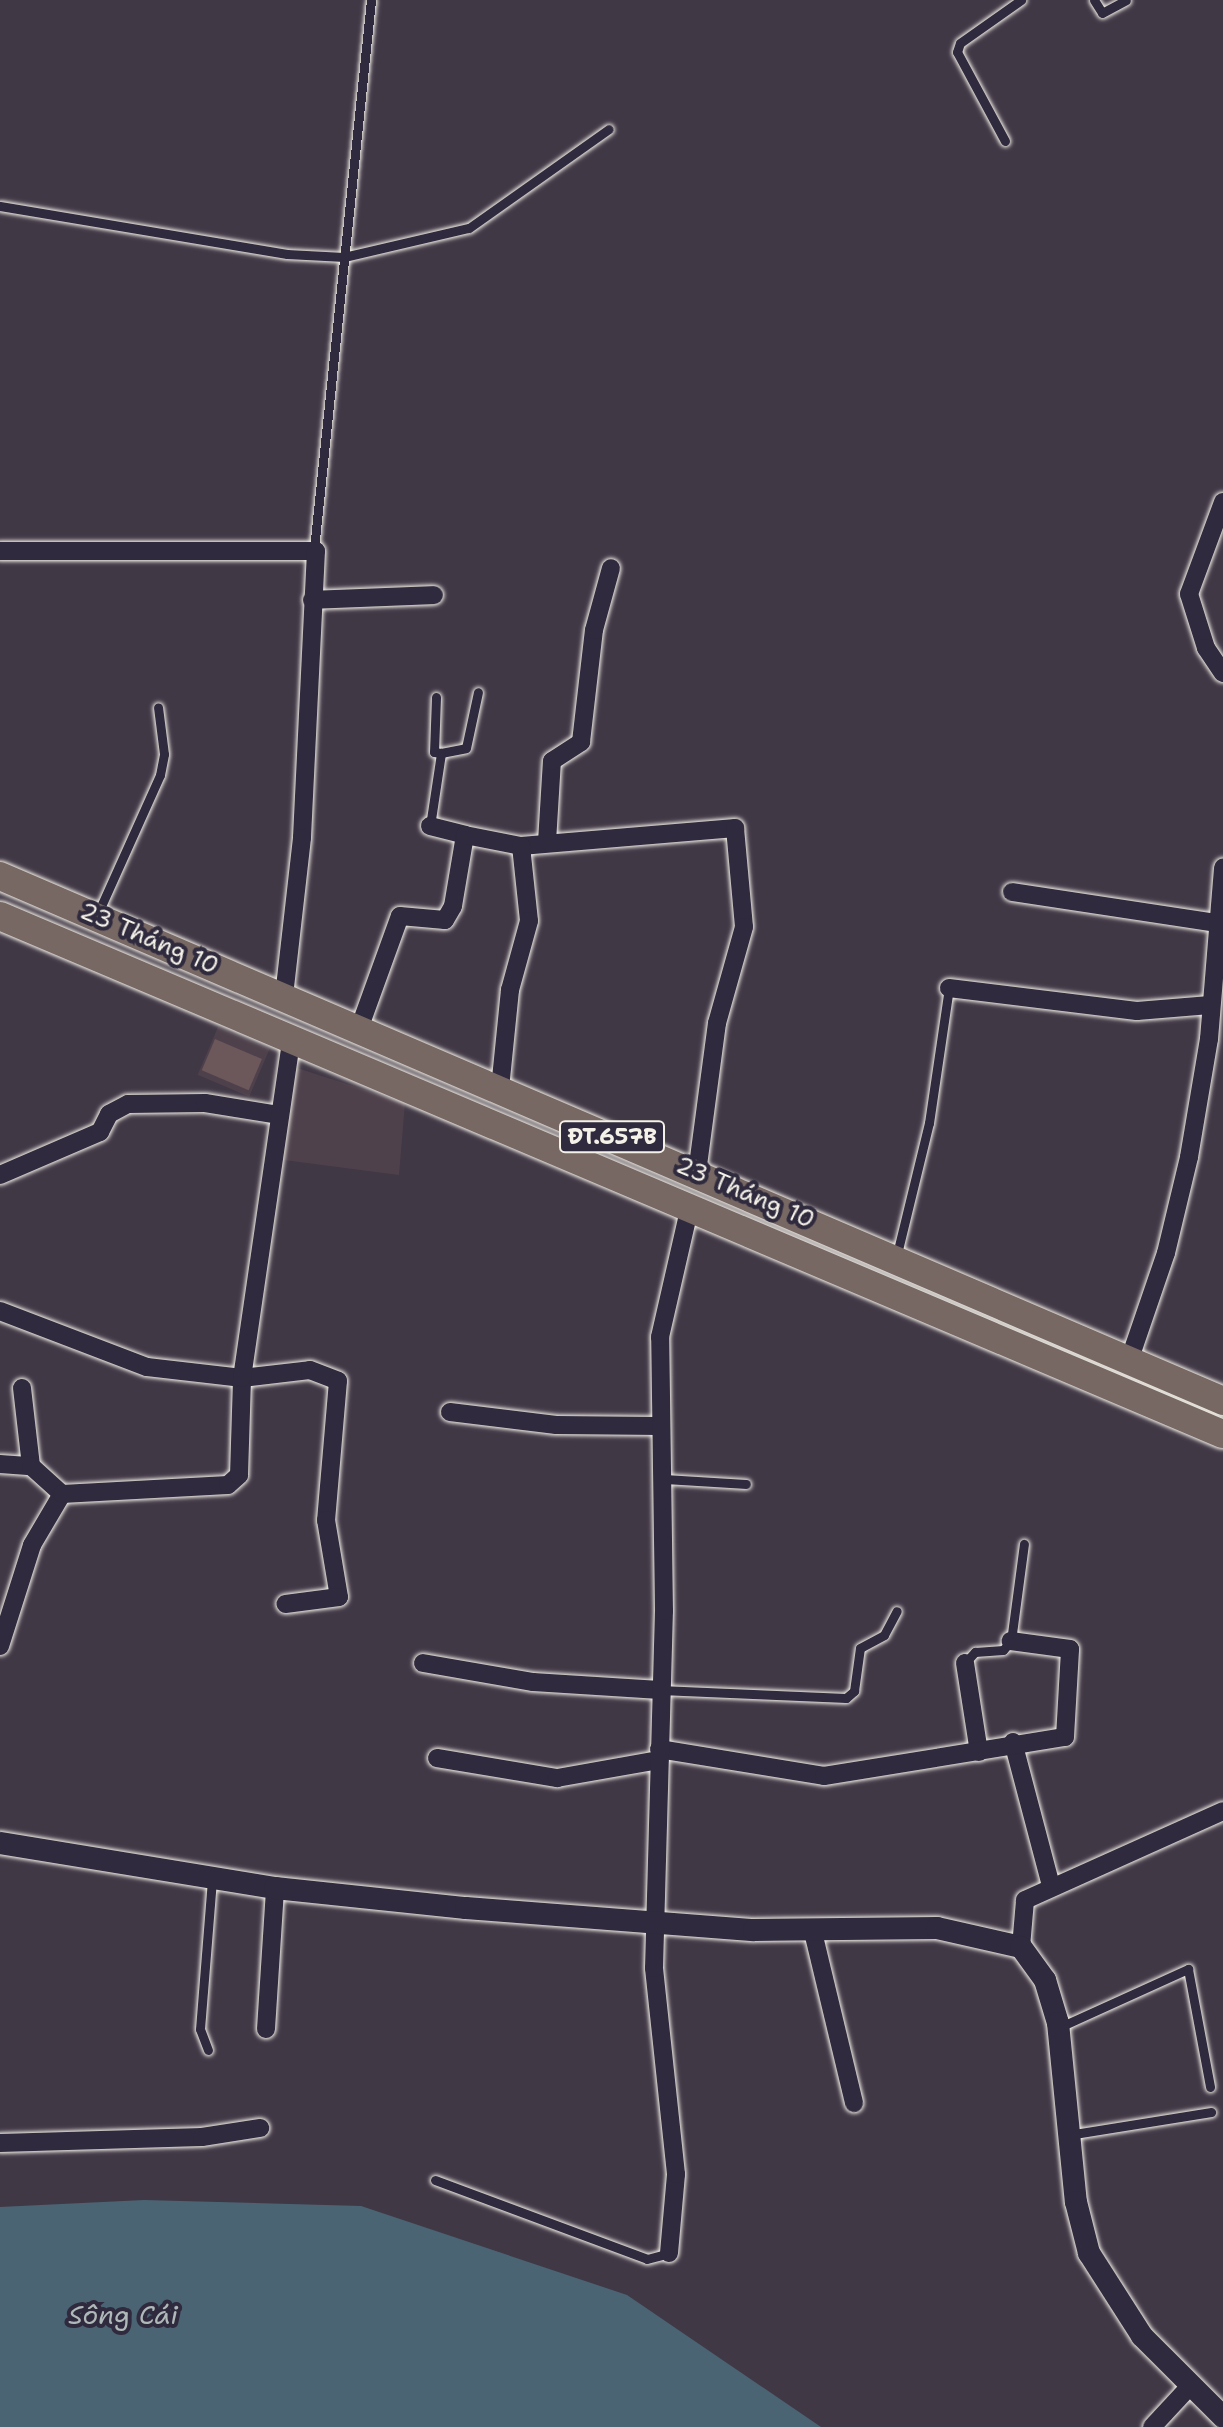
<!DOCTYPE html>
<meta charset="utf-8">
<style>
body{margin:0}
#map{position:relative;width:1223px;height:2427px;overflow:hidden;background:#413846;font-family:"Shantell Sans",sans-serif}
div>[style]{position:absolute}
.built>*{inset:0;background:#4e414c;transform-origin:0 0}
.water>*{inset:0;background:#4b6473}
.building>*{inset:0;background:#6c575a;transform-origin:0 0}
.roads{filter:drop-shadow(0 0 2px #f4f1e8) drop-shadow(0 0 2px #f4f1e8)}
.service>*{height:9px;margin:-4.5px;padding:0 4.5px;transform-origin:4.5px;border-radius:4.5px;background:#2f2a3d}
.minor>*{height:18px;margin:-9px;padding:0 9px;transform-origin:9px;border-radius:9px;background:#2f2a3d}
.tertiary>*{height:22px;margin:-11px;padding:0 11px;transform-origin:11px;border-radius:11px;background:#2f2a3d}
.primary>*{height:28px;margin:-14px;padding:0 14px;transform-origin:14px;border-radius:14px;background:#776864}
span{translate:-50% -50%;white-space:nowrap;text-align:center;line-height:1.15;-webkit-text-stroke:8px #2f2a3d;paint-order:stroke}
.shield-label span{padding:2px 6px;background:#2f2a3d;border:2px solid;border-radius:6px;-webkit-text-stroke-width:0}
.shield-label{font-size:22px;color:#f4f1e8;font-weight:700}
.street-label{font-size:24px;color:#f4f1e8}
.water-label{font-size:26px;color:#b0b9b9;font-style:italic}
</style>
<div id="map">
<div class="built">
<i style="left:218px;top:1027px;width:56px;height:52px;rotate:23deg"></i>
<i style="clip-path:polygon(297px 1068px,405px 1103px,399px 1175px,284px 1160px)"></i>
</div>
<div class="water">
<i style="clip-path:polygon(144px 2200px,361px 2206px,627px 2295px,821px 2427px,0 2427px,0 2207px)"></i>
</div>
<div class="building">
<i style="left:215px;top:1039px;width:51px;height:34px;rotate:23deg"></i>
</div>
<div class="roads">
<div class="service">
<i style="left:1094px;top:0;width:15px;rotate:58deg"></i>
<i style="left:1102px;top:13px;width:27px;rotate:-28deg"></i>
<i style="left:1005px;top:141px;width:101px;rotate:-118.3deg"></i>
<i style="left:957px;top:52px;width:9px;rotate:-72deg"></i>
<i style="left:960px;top:43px;width:75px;rotate:-35.2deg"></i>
<i style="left:0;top:206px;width:291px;rotate:9.5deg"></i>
<i style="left:287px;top:254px;width:57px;rotate:3deg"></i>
<i style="left:344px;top:257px;width:128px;rotate:-13.1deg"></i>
<i style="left:469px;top:228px;width:171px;rotate:-35.3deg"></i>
<i style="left:314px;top:549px;width:552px;rotate:-84.07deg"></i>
<i style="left:441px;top:753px;width:25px;rotate:-11deg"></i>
<i style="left:466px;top:748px;width:57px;rotate:-77.9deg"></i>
<i style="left:430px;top:826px;width:74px;rotate:-81.4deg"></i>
<i style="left:441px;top:753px;width:7px;rotate:-172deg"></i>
<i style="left:434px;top:752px;width:55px;rotate:-87.9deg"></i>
<i style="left:98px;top:913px;width:151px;rotate:-65.8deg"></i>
<i style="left:160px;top:775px;width:21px;rotate:-79deg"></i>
<i style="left:164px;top:754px;width:47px;rotate:-97.3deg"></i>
<i style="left:896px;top:1258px;width:139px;rotate:-76.3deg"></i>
<i style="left:929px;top:1123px;width:136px;rotate:-81.6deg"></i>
<i style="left:665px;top:1479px;width:81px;rotate:3.5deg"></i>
<i style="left:965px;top:1663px;width:15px;rotate:-48deg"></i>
<i style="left:975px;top:1652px;width:28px;rotate:-4deg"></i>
<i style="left:1003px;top:1650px;width:12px;rotate:-48deg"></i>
<i style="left:1011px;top:1641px;width:98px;rotate:-82.4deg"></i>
<i style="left:660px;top:1690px;width:186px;rotate:2.5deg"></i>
<i style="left:846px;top:1698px;width:11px;rotate:-41deg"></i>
<i style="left:854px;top:1691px;width:43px;rotate:-82.1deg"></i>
<i style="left:860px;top:1648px;width:27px;rotate:-28deg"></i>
<i style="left:884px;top:1635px;width:27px;rotate:-62deg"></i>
<i style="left:1060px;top:2027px;width:141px;rotate:-24.4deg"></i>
<i style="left:1188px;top:1969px;width:120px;rotate:79.4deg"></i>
<i style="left:208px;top:2050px;width:22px;rotate:-111deg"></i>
<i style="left:200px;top:2029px;width:149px;rotate:-85.4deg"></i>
<i style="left:1068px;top:2135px;width:145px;rotate:-9.1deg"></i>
<i style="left:435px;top:2180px;width:226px;rotate:20.4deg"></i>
<i style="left:647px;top:2259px;width:23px;rotate:-15deg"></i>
</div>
<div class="minor">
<i style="left:1223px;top:502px;width:98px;rotate:110.3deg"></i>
<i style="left:1189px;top:594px;width:57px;rotate:72.5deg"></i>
<i style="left:1206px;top:648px;width:30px;rotate:56deg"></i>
<i style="left:0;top:551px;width:316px"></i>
<i style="left:316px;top:551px;width:287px;rotate:92.8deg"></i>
<i style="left:302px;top:838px;width:159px;rotate:96.5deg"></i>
<i style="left:312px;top:600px;width:122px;rotate:-2.3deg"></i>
<i style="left:430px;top:826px;width:36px;rotate:14deg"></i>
<i style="left:547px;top:842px;width:81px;rotate:-86.5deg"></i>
<i style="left:552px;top:761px;width:35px;rotate:-33deg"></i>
<i style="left:581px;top:742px;width:113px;rotate:-83.4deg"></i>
<i style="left:594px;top:630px;width:64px;rotate:-74.7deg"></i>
<i style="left:521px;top:846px;width:215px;rotate:-4.8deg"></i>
<i style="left:735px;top:828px;width:99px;rotate:84.8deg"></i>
<i style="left:744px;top:927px;width:100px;rotate:105.7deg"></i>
<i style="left:717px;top:1023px;width:151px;rotate:97.6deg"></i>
<i style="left:1012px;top:892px;width:207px;rotate:8.6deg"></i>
<i style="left:949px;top:988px;width:189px;rotate:7deg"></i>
<i style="left:1137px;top:1011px;width:73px;rotate:-4.7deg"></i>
<i style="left:359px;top:1029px;width:120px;rotate:-70.1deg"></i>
<i style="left:400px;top:916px;width:45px;rotate:5.1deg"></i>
<i style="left:445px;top:920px;width:16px;rotate:-60deg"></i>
<i style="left:453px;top:906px;width:72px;rotate:-80.4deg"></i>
<i style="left:465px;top:835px;width:57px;rotate:11.1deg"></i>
<i style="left:521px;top:846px;width:75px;rotate:83.9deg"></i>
<i style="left:529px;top:921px;width:72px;rotate:105.4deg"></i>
<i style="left:510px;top:990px;width:99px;rotate:95.8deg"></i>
<i style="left:0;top:1175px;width:109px;rotate:-23.3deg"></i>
<i style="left:100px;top:1132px;width:20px;rotate:-63deg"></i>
<i style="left:109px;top:1114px;width:21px;rotate:-28deg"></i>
<i style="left:128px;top:1104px;width:77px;rotate:-0.7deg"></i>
<i style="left:205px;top:1103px;width:74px;rotate:9.3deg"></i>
<i style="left:0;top:1311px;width:157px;rotate:20.9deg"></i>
<i style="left:147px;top:1367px;width:96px;rotate:6.6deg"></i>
<i style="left:242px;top:1378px;width:68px;rotate:-6.7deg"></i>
<i style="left:310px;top:1370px;width:30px;rotate:21deg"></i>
<i style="left:338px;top:1381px;width:140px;rotate:94.9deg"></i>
<i style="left:326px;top:1520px;width:78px;rotate:80.4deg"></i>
<i style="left:339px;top:1597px;width:54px;rotate:172.6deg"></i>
<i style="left:1129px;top:1361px;width:114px;rotate:-71.1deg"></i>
<i style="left:1166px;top:1253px;width:99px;rotate:-76.5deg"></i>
<i style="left:1189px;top:1157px;width:120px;rotate:-80.4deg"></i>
<i style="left:1209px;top:1039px;width:172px;rotate:-85.3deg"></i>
<i style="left:22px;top:1388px;width:79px;rotate:83.4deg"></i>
<i style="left:450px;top:1412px;width:107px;rotate:7deg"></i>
<i style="left:556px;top:1425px;width:103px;rotate:0.6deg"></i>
<i style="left:0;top:1464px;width:31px;rotate:4deg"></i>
<i style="left:31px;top:1466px;width:42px;rotate:42.1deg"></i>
<i style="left:0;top:1646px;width:106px;rotate:-72.4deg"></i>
<i style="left:32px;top:1545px;width:59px;rotate:-59.5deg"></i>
<i style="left:62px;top:1494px;width:166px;rotate:-3.1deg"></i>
<i style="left:228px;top:1485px;width:15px;rotate:-42deg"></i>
<i style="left:239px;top:1475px;width:97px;rotate:-88.2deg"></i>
<i style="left:242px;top:1378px;width:341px;rotate:-81.7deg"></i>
<i style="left:423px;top:1663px;width:112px;rotate:9.8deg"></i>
<i style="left:533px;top:1682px;width:127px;rotate:3.6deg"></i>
<i style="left:965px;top:1663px;width:90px;rotate:81.1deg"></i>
<i style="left:1013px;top:1742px;width:149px;rotate:75.2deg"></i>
<i style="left:659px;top:1749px;width:167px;rotate:9.3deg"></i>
<i style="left:824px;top:1776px;width:244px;rotate:-9.2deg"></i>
<i style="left:1065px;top:1737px;width:88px;rotate:-86.7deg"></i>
<i style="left:1070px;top:1649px;width:60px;rotate:-172.3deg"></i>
<i style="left:437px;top:1758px;width:122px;rotate:9.5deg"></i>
<i style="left:557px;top:1778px;width:104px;rotate:-10deg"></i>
<i style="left:813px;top:1932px;width:176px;rotate:76.5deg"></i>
<i style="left:1021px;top:1947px;width:47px;rotate:-85.1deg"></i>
<i style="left:1025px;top:1900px;width:217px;rotate:-24.2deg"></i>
<i style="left:266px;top:2029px;width:141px;rotate:-86.3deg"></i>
<i style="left:0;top:2143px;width:202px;rotate:-1.7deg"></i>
<i style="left:202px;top:2137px;width:59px;rotate:-8.8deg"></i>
<i style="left:669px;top:2253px;width:79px;rotate:-84.9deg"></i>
<i style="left:676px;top:2174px;width:207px;rotate:-96.1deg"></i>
<i style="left:654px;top:1968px;width:357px;rotate:-88.4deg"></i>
<i style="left:664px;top:1611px;width:274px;rotate:-90.8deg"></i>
<i style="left:660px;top:1337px;width:134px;rotate:-77.1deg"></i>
<i style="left:1152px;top:2427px;width:57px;rotate:-47.1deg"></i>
</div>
<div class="tertiary">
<i style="left:0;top:1843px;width:279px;rotate:9.3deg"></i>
<i style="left:275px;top:1888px;width:192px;rotate:6deg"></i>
<i style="left:466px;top:1908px;width:289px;rotate:4.4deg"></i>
<i style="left:754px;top:1930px;width:183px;rotate:-0.6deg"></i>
<i style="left:937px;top:1928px;width:86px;rotate:12.7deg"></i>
<i style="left:1021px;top:1947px;width:41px;rotate:54deg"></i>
<i style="left:1045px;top:1980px;width:45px;rotate:73.2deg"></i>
<i style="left:1058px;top:2023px;width:180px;rotate:84.3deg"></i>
<i style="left:1076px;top:2202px;width:53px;rotate:75.7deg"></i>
<i style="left:1089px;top:2253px;width:98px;rotate:57.4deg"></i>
<i style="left:1142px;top:2336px;width:115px;rotate:45deg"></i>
</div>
<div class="primary">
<i style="left:0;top:876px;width:1331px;rotate:23.23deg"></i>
<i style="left:0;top:916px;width:1328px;rotate:22.96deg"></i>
</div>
</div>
<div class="shield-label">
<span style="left:612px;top:1137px">ĐT.657B</span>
</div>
<div class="street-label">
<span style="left:149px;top:939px;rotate:23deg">23 Tháng 10</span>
<span style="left:745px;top:1193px;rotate:23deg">23 Tháng 10</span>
</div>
<div class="water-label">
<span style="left:123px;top:2315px">Sông Cái</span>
</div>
</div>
